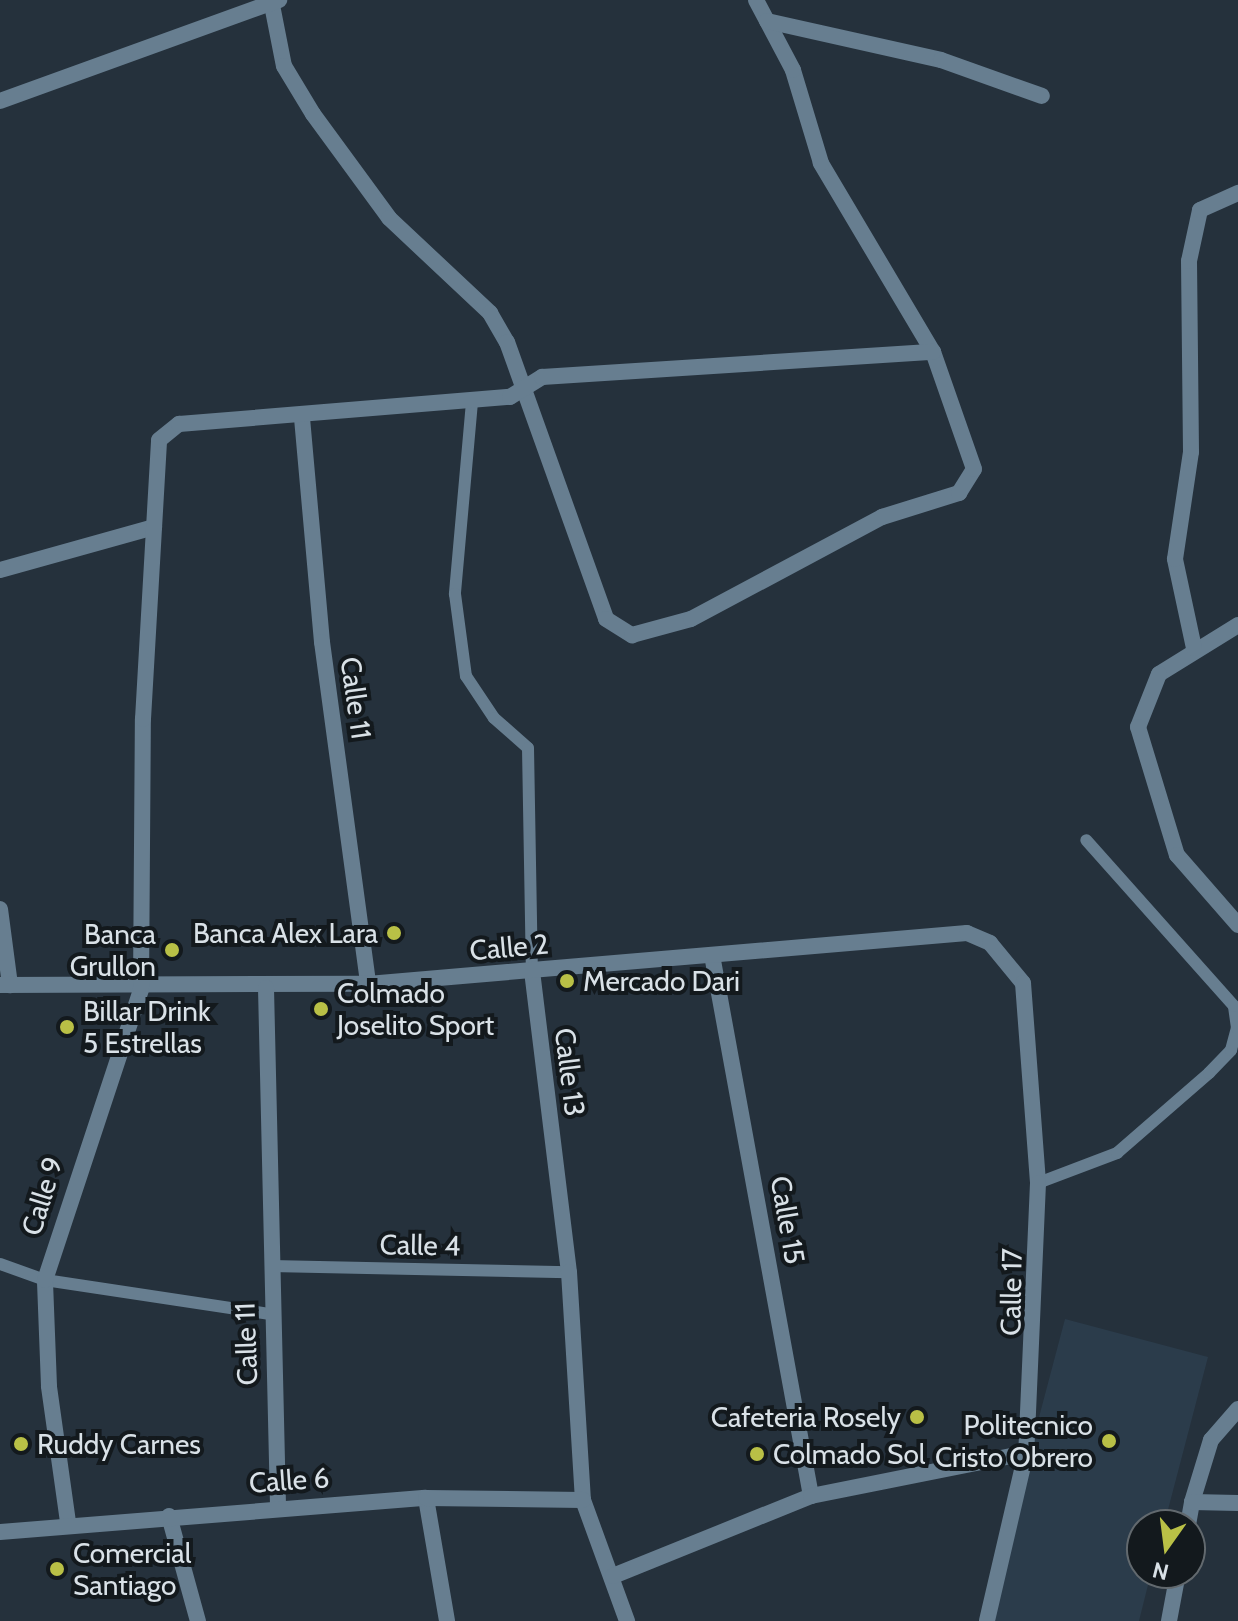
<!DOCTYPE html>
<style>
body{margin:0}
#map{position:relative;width:1238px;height:1621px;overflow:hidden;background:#25313c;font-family:Cabin,sans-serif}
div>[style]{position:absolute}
.built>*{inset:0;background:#2b3c4b}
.service>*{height:12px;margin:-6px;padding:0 6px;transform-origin:6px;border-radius:6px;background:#677e90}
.minor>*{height:16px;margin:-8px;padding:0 8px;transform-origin:8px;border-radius:8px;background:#677e90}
.dots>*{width:22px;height:22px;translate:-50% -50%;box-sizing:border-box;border:4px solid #13191d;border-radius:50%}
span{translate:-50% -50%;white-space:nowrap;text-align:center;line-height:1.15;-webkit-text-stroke:8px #13191d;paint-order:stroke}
.street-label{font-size:28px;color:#d9e1e7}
.poi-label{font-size:28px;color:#d9e1e7}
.right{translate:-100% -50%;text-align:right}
.left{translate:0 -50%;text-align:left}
.north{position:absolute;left:1126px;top:1509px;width:80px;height:80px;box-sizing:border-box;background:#13191d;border:2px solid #62696e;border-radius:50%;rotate:194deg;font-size:22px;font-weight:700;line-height:32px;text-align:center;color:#d9e1e7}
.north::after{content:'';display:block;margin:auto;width:28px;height:36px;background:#b9c046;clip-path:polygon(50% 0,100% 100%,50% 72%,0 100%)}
</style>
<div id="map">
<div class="built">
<i style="clip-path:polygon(1065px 1319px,1208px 1357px,1164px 1525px,1142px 1525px,1142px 1573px,1151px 1573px,1139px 1621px,985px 1621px)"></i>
</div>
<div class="service">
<i style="left:472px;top:402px;width:193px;rotate:95.1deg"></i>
<i style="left:455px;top:594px;width:83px;rotate:82.4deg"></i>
<i style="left:466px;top:676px;width:50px;rotate:56.3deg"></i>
<i style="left:494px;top:718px;width:45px;rotate:41.4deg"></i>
<i style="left:528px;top:748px;width:223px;rotate:89deg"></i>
<i style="left:1038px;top:1183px;width:85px;rotate:-20.8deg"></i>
<i style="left:1117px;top:1153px;width:122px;rotate:-41deg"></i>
<i style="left:1209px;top:1073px;width:32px;rotate:-46deg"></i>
<i style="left:1231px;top:1050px;width:23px;rotate:-75deg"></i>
<i style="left:1237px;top:1028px;width:22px;rotate:-98deg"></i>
<i style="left:1234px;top:1006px;width:222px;rotate:-131.7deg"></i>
<i style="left:0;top:1264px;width:48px;rotate:19.6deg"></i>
<i style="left:45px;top:1280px;width:228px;rotate:8.6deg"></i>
<i style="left:271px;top:1266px;width:298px;rotate:1.2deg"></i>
</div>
<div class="minor">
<i style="left:272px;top:5px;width:62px;rotate:78.9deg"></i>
<i style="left:284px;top:66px;width:56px;rotate:58.9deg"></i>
<i style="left:313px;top:114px;width:129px;rotate:53.8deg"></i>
<i style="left:389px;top:218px;width:139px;rotate:43.2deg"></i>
<i style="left:490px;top:313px;width:34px;rotate:60deg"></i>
<i style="left:507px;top:342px;width:294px;rotate:70.3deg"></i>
<i style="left:606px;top:619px;width:31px;rotate:32deg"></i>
<i style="left:632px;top:635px;width:61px;rotate:-15.2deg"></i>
<i style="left:691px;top:619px;width:217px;rotate:-28.1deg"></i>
<i style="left:882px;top:517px;width:81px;rotate:-17.3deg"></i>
<i style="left:959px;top:493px;width:28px;rotate:-58deg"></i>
<i style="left:974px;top:469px;width:124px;rotate:-109.3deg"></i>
<i style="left:933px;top:352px;width:220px;rotate:-120.7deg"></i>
<i style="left:821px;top:163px;width:97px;rotate:-106.8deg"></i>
<i style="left:793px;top:70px;width:79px;rotate:-117.9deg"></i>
<i style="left:767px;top:21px;width:178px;rotate:12.6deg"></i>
<i style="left:941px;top:60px;width:107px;rotate:19.6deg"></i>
<i style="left:0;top:101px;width:297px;rotate:-19.9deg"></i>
<i style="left:302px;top:418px;width:225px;rotate:84.9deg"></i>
<i style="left:322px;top:642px;width:345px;rotate:82.3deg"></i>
<i style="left:0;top:570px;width:160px;rotate:-15.6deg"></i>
<i style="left:1238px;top:625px;width:93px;rotate:148.2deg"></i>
<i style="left:1159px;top:674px;width:57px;rotate:111.6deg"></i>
<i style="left:1138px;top:727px;width:134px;rotate:73.1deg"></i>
<i style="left:1177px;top:855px;width:93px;rotate:48.9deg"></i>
<i style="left:1194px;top:648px;width:91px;rotate:-102.1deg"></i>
<i style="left:1175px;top:559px;width:108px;rotate:-81.5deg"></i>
<i style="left:1191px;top:452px;width:191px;rotate:-90.6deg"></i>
<i style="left:1189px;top:261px;width:52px;rotate:-77.8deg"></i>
<i style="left:1200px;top:210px;width:42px;rotate:-24.1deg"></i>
<i style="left:0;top:909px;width:77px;rotate:82.5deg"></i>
<i style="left:712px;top:955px;width:550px;rotate:79.63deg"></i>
<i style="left:532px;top:971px;width:303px;rotate:83deg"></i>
<i style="left:569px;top:1272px;width:228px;rotate:86.5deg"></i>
<i style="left:583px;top:1500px;width:129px;rotate:70deg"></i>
<i style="left:0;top:985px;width:368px;rotate:-0.2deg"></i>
<i style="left:368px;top:984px;width:601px;rotate:-4.87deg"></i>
<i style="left:967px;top:933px;width:25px;rotate:23deg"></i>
<i style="left:990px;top:943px;width:52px;rotate:50.5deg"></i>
<i style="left:1023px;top:983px;width:201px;rotate:85.7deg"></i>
<i style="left:1038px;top:1183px;width:270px;rotate:92.5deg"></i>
<i style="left:1026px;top:1453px;width:172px;rotate:103.1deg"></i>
<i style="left:266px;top:988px;width:518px;rotate:88.67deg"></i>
<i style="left:426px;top:1498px;width:125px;rotate:80.3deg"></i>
<i style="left:1192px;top:1502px;width:65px;rotate:-73deg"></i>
<i style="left:1211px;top:1440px;width:41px;rotate:-48.9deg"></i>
<i style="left:169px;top:1516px;width:109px;rotate:74.6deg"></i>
<i style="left:68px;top:1522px;width:137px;rotate:-98deg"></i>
<i style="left:49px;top:1386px;width:106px;rotate:-92.2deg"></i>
<i style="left:45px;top:1280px;width:306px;rotate:-71.7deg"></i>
<i style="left:141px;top:989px;width:270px;rotate:-89.6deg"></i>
<i style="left:143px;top:719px;width:279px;rotate:-86.7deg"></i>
<i style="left:159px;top:440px;width:26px;rotate:-39deg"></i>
<i style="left:179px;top:424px;width:332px;rotate:-4.7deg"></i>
<i style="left:510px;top:397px;width:38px;rotate:-32deg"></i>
<i style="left:542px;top:377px;width:392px;rotate:-3.7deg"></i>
<i style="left:1188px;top:1525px;width:23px;rotate:-80deg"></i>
<i style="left:1192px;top:1502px;width:46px;rotate:1.2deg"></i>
<i style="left:0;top:1532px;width:427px;rotate:-4.6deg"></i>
<i style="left:426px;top:1498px;width:157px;rotate:0.7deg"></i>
<i style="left:613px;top:1576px;width:214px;rotate:-22deg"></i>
<i style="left:811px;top:1496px;width:219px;rotate:-11.3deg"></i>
<i style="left:1169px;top:1621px;width:49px;rotate:-79.4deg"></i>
</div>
<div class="dots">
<i style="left:394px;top:933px;background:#b9c046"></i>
<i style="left:172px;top:950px;background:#b9c046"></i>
<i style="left:567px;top:981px;background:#b9c046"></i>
<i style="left:321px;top:1009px;background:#b9c046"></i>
<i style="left:67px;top:1027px;background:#b9c046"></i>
<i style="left:917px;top:1417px;background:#b9c046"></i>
<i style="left:1109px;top:1441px;background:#b9c046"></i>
<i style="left:21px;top:1444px;background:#b9c046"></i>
<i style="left:757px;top:1454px;background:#b9c046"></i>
<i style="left:57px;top:1569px;background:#b9c046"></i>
</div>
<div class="street-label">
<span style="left:356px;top:698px;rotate:82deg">Calle 11</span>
<span style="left:509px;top:947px;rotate:-5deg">Calle 2</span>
<span style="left:570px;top:1072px;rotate:83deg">Calle 13</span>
<span style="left:42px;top:1196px;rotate:-73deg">Calle 9</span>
<span style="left:788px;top:1220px;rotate:80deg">Calle 15</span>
<span style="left:420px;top:1245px;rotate:1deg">Calle 4</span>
<span style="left:1011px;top:1292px;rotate:-89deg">Calle 17</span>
<span style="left:246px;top:1344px;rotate:-92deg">Calle 11</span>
<span style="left:289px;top:1480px;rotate:-4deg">Calle 6</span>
</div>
<div class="poi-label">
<span class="right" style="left:378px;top:933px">Banca Alex Lara</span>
<span class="right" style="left:156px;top:950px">Banca<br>Grullon</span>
<span class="left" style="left:583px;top:981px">Mercado Dari</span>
<span class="left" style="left:337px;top:1009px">Colmado<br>Joselito Sport</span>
<span class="left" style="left:83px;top:1027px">Billar Drink<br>5 Estrellas</span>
<span class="right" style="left:901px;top:1417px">Cafeteria Rosely</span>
<span class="right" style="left:1093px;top:1441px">Politecnico<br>Cristo Obrero</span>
<span class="left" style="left:37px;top:1444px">Ruddy Carnes</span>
<span class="left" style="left:773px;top:1454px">Colmado Sol</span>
<span class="left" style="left:73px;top:1569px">Comercial<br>Santiago</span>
</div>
<div class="north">N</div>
</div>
